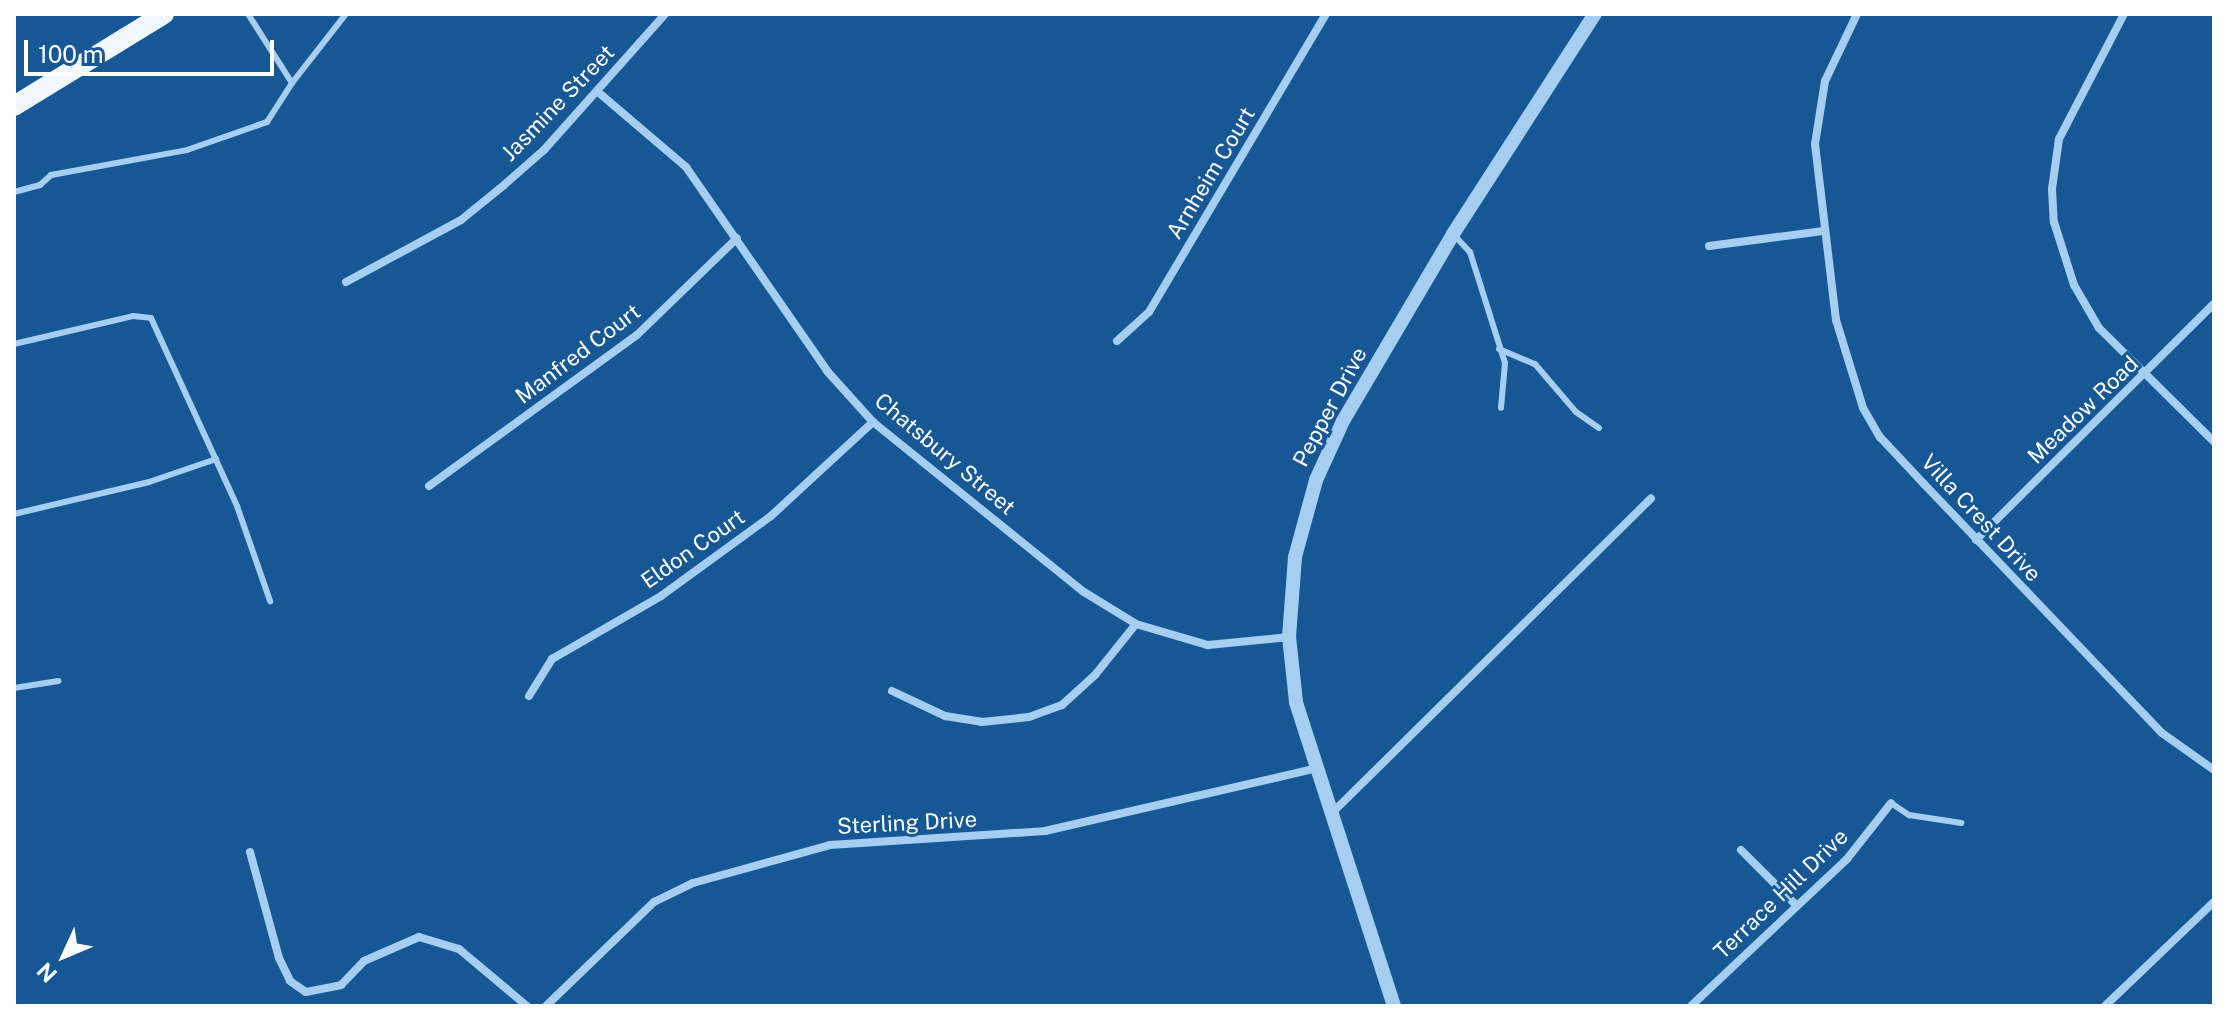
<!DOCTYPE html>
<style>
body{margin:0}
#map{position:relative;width:2228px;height:1020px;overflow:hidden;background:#165895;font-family:"Public Sans",sans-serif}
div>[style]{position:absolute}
.service>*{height:6px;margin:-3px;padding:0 3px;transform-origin:3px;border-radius:3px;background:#a6cef1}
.minor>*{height:8px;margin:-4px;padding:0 4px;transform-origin:4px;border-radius:4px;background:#a6cef1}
.tertiary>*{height:14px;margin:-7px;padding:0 7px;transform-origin:7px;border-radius:7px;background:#a6cef1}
.primary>*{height:20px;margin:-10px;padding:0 10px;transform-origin:10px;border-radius:10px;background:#f1f7ff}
span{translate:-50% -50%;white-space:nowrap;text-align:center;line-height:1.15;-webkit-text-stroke:6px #165895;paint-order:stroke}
.street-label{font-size:22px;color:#fff}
.frame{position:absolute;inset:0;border:16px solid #fff;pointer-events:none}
.north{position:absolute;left:24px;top:916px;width:80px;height:80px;-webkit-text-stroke:6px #165895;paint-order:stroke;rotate:226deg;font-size:22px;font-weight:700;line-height:32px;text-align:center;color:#fff}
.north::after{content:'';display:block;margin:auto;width:28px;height:36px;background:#fff;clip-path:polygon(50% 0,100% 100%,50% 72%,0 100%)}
.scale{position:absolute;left:24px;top:40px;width:250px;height:36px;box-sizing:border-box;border:4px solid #fff;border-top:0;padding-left:10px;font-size:24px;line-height:28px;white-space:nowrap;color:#fff;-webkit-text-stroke:6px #165895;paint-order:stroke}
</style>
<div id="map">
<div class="service">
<i style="left:292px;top:83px;width:88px;rotate:-52deg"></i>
<i style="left:14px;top:192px;width:27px;rotate:-15deg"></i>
<i style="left:40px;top:185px;width:15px;rotate:-42deg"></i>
<i style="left:51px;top:175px;width:138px;rotate:-10.4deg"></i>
<i style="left:187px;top:150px;width:85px;rotate:-19.3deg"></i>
<i style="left:267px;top:122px;width:46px;rotate:-57.3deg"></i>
<i style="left:292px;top:83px;width:82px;rotate:-122.5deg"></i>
<i style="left:1453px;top:234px;width:25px;rotate:47deg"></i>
<i style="left:1470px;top:252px;width:116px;rotate:72.5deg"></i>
<i style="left:1505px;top:363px;width:45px;rotate:95.1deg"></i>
<i style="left:14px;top:344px;width:122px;rotate:-13.2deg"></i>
<i style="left:133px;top:316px;width:18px;rotate:6deg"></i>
<i style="left:151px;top:318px;width:207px;rotate:65.4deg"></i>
<i style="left:237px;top:506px;width:101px;rotate:70.8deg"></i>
<i style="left:1499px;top:349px;width:39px;rotate:23deg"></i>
<i style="left:1535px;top:364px;width:63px;rotate:49.5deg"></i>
<i style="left:1576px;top:412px;width:28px;rotate:35deg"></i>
<i style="left:14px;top:514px;width:139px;rotate:-13.3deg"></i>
<i style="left:149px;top:482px;width:71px;rotate:-18.9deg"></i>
<i style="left:14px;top:688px;width:45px;rotate:-9deg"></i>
<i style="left:1891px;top:803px;width:22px;rotate:34deg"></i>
<i style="left:1909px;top:815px;width:53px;rotate:8.7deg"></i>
</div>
<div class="minor">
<i style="left:1857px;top:14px;width:74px;rotate:115.5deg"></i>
<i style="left:1825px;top:81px;width:64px;rotate:99deg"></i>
<i style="left:1815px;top:144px;width:177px;rotate:83.2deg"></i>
<i style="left:1836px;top:320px;width:92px;rotate:72.9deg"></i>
<i style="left:1863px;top:408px;width:34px;rotate:60deg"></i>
<i style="left:1880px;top:437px;width:64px;rotate:46.9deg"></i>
<i style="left:1924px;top:484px;width:344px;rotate:46.3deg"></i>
<i style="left:2162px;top:733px;width:64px;rotate:35.4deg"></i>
<i style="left:2124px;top:14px;width:141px;rotate:117.5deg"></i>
<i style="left:2059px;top:139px;width:50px;rotate:98deg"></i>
<i style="left:2052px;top:189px;width:33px;rotate:87deg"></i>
<i style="left:2054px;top:222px;width:66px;rotate:72.4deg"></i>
<i style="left:2074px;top:285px;width:50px;rotate:59.8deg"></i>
<i style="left:2099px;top:328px;width:162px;rotate:44.7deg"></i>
<i style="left:598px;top:92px;width:116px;rotate:40.4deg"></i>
<i style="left:686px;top:167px;width:248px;rotate:55.3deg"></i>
<i style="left:827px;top:371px;width:69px;rotate:48deg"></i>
<i style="left:873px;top:422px;width:271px;rotate:38.9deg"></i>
<i style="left:1084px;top:592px;width:61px;rotate:31.6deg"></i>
<i style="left:1136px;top:624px;width:75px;rotate:16.3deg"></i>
<i style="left:1208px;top:645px;width:81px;rotate:-5.6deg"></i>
<i style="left:1709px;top:246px;width:115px;rotate:-7.5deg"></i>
<i style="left:346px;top:282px;width:131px;rotate:-28.3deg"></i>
<i style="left:461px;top:220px;width:55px;rotate:-39.1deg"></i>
<i style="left:504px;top:185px;width:53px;rotate:-41.2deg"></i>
<i style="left:544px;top:150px;width:182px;rotate:-48.3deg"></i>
<i style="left:1117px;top:341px;width:43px;rotate:-42.2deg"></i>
<i style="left:1149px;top:312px;width:347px;rotate:-59.3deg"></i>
<i style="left:429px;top:486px;width:257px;rotate:-36deg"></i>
<i style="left:637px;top:335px;width:139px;rotate:-44.1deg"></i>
<i style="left:1976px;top:540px;width:335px;rotate:-44.8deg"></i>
<i style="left:892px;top:691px;width:59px;rotate:25.3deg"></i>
<i style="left:945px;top:716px;width:37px;rotate:9deg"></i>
<i style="left:982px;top:722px;width:47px;rotate:-6.1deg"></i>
<i style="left:1029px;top:717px;width:35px;rotate:-20deg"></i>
<i style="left:1062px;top:705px;width:45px;rotate:-42.3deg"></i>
<i style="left:1095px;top:675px;width:65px;rotate:-51.2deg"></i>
<i style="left:529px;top:696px;width:44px;rotate:-58.1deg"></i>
<i style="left:552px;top:659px;width:126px;rotate:-30deg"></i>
<i style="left:661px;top:596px;width:136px;rotate:-36deg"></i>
<i style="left:771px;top:516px;width:139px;rotate:-42.7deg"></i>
<i style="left:1332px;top:813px;width:448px;rotate:-44.6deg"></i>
<i style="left:1741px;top:850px;width:79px;rotate:45deg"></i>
<i style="left:250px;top:852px;width:110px;rotate:74.7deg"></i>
<i style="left:279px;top:958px;width:25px;rotate:64deg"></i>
<i style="left:290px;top:981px;width:19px;rotate:35deg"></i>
<i style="left:306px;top:992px;width:36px;rotate:-11deg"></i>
<i style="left:341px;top:985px;width:33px;rotate:-46deg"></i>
<i style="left:364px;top:961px;width:60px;rotate:-23.6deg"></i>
<i style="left:419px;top:937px;width:42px;rotate:16.7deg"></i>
<i style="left:459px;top:949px;width:89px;rotate:40deg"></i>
<i style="left:546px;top:1006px;width:150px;rotate:-43.9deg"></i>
<i style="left:654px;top:902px;width:43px;rotate:-26deg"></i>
<i style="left:693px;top:883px;width:142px;rotate:-15.5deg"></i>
<i style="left:830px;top:845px;width:215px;rotate:-3.7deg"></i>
<i style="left:1045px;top:831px;width:276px;rotate:-13deg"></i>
<i style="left:1691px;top:1006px;width:214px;rotate:-43.3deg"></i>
<i style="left:1847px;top:859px;width:71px;rotate:-51.8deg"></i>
<i style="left:2105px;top:1006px;width:151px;rotate:-43.7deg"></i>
</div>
<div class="tertiary">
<i style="left:1394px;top:1006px;width:319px;rotate:-107.9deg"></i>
<i style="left:1296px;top:702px;width:65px;rotate:-96.1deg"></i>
<i style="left:1289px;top:637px;width:80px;rotate:-85.7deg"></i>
<i style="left:1295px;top:557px;width:80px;rotate:-74.7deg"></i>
<i style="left:1316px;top:480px;width:65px;rotate:-65.4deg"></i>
<i style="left:1343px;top:421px;width:217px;rotate:-59.5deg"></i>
<i style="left:1453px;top:234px;width:262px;rotate:-57.2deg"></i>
</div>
<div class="primary">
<i style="left:14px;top:106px;width:176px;rotate:-31.5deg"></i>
</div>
<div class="street-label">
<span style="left:558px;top:103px;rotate:-46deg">Jasmine Street</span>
<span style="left:1211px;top:173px;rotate:-59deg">Arnheim Court</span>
<span style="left:578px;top:354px;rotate:-37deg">Manfred Court</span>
<span style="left:1330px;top:407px;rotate:-62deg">Pepper Drive</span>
<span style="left:2083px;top:410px;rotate:-44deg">Meadow Road</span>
<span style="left:945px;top:454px;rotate:40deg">Chatsbury Street</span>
<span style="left:1981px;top:518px;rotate:47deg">Villa Crest Drive</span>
<span style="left:693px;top:549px;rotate:-35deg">Eldon Court</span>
<span style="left:907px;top:823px;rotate:-3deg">Sterling Drive</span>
<span style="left:1781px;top:894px;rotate:-44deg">Terrace Hill Drive</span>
</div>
<div class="frame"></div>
<div class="north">N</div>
<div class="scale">100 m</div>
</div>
